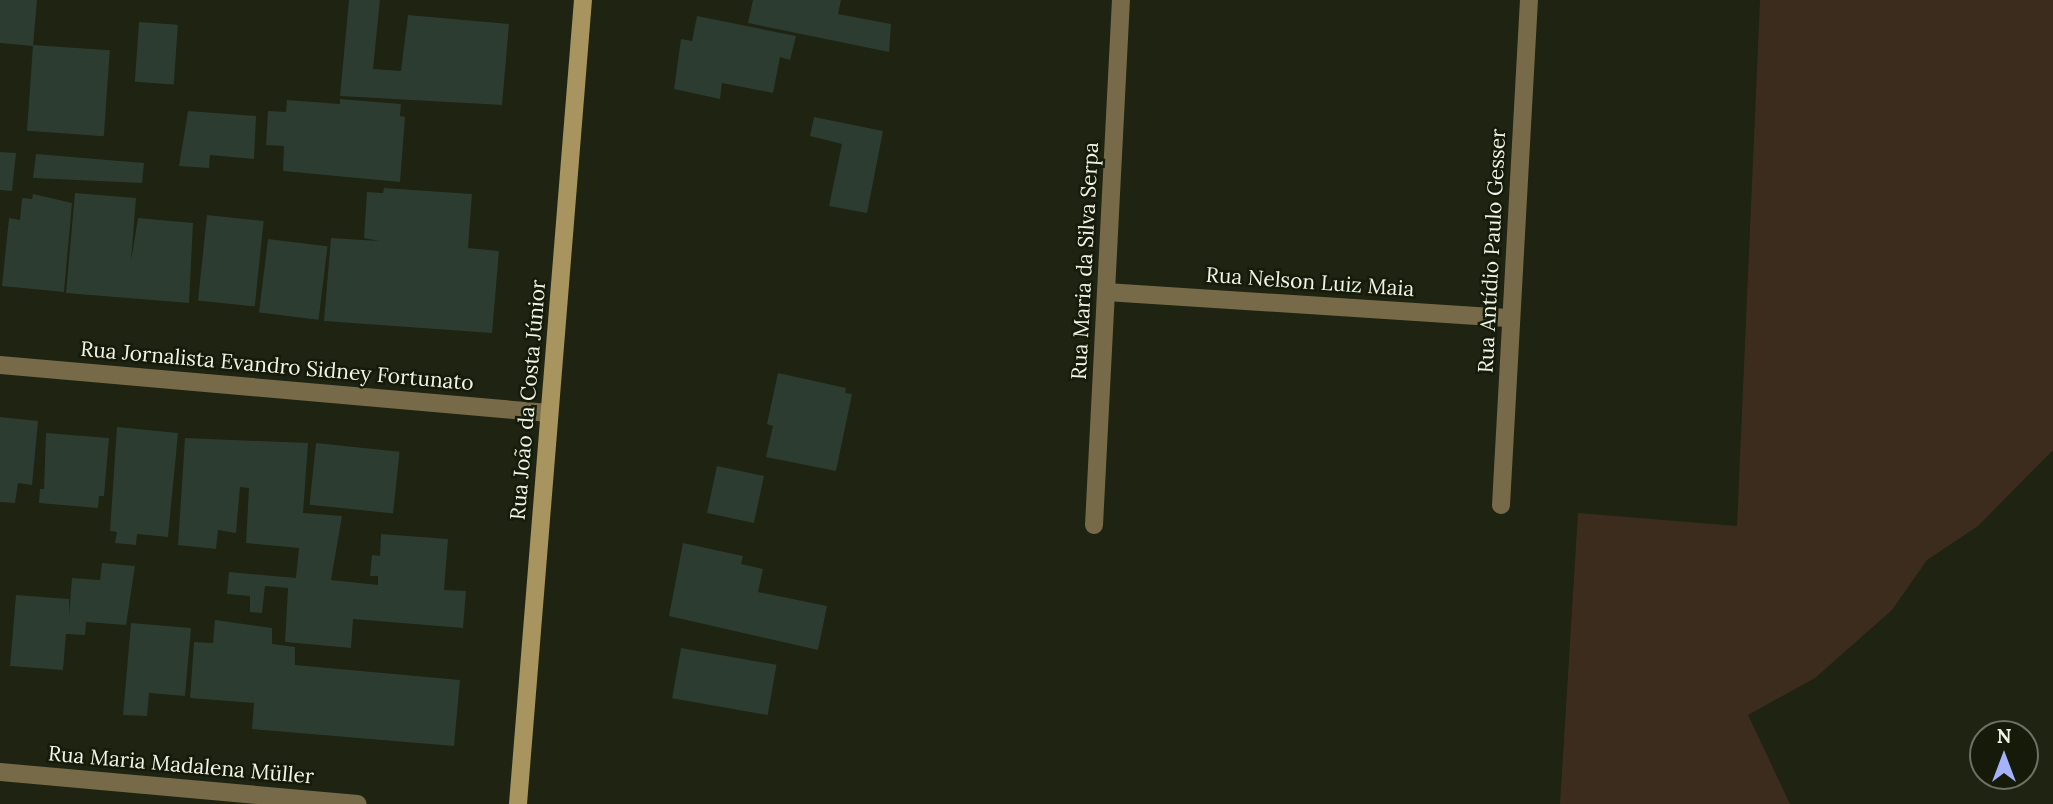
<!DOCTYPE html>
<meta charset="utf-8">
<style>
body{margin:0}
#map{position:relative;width:2053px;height:804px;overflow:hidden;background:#1e2312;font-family:Lora,serif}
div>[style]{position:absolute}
.green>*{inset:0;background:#3c2c1e}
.building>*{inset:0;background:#2c3c30;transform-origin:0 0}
.street>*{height:18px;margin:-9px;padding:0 9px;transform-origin:9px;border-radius:9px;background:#766a49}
.secondary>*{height:18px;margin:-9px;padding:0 9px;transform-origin:9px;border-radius:9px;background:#a7945e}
span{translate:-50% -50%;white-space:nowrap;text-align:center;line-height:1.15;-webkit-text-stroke:5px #151a09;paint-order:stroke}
.street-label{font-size:21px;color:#eff3e8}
.north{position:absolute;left:1969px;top:720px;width:70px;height:70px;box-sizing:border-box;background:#151a09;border:2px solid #6c7162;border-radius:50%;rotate:0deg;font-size:19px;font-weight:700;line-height:28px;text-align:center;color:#eff3e8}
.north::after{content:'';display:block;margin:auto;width:24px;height:32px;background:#a4b2fc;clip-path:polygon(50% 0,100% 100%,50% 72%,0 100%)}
</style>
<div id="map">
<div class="green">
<i style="clip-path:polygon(1760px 0,2053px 0,2053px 450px,1978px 526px,1927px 560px,1892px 610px,1815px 678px,1748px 715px,1790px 804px,1560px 804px,1578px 513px,1737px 526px)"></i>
</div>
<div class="building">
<i style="clip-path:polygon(0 0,37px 0,33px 46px,0 43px)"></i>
<i style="clip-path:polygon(349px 0,380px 0,373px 69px,401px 71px,408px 15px,509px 24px,502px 105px,340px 96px)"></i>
<i style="clip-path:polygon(753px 0,841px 0,838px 14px,891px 24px,889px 52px,748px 23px)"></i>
<i style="clip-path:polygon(697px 16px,796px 36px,790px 60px,780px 57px,773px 93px,722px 83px,720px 99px,674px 89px,681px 39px,692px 41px)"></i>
<i style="left:139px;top:22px;width:39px;height:60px;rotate:4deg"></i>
<i style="left:33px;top:45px;width:77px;height:86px;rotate:4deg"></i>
<i style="clip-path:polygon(340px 99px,401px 104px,400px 116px,405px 117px,400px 182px,283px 171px,284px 146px,266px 145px,268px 111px,286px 112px,287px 100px,340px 104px)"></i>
<i style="clip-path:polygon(188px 111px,256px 116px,254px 159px,210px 155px,209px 168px,179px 166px)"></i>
<i style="clip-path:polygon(814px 117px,883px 131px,867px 213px,829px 206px,842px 144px,810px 136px)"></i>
<i style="clip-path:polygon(0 152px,16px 153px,12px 191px,0 190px)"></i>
<i style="clip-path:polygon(36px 154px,144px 163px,142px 183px,33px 178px)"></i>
<i style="clip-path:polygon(384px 188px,472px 194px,468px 248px,499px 251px,492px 333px,324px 321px,331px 238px,379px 241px,364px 238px,367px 192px,383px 193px)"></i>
<i style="clip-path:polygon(75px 193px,136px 198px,131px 261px,138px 218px,193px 223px,189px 303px,66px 293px)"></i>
<i style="clip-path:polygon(33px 194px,72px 203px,64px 292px,2px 286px,9px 218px,20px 220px,22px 198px,32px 199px)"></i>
<i style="left:207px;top:215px;width:57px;height:86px;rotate:6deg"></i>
<i style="left:268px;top:239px;width:60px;height:74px;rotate:7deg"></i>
<i style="clip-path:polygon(778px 373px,846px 388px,845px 393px,852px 394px,836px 471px,766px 457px,773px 426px,767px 424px)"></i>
<i style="clip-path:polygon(0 417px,38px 421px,32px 485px,18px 483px,15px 503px,0 502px)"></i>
<i style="clip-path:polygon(117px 427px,178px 433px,168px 537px,137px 534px,136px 545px,115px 543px,117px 532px,110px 531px)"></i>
<i style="clip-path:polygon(46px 433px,109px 438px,104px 496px,99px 496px,98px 508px,39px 503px,40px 489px,44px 489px)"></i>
<i style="clip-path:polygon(185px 438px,308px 443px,303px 513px,342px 516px,331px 580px,378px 585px,378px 576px,370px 576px,372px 555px,380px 556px,381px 534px,448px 539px,444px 590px,466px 591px,463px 628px,353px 619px,351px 648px,285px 642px,288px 588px,265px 586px,262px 613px,250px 612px,250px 596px,227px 594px,229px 572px,296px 578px,299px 548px,246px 543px,249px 488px,240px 487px,236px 533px,218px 530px,216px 549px,178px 545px)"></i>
<i style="left:316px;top:443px;width:84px;height:62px;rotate:6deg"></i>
<i style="left:717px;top:466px;width:48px;height:48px;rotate:12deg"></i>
<i style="clip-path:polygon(683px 543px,743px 556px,741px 564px,763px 569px,758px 592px,827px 606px,818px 650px,669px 616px)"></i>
<i style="clip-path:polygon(102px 563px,135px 566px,126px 625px,86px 622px,85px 635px,66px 634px,63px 670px,10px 666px,16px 595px,69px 599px,69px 615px,72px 578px,100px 580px)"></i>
<i style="clip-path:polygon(215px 620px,272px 628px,272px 644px,295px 647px,295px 665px,460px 680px,454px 746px,252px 729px,254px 703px,190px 698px,194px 642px,213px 643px)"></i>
<i style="clip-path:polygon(131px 623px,191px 628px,185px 696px,149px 693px,147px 716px,123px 715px)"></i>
<i style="left:681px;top:648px;width:97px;height:51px;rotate:10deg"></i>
</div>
<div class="street">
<i style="left:1106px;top:292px;width:406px;rotate:3.7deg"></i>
<i style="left:0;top:365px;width:551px;rotate:5deg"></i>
<i style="left:1501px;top:505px;width:506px;rotate:-86.83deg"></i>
<i style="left:1094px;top:525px;width:526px;rotate:-87.06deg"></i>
<i style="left:0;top:772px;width:359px;rotate:5.1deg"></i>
</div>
<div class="secondary">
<i style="left:518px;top:804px;width:807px;rotate:-85.38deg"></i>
</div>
<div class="street-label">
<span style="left:1492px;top:251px;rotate:-87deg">Rua Antídio Paulo Gesser</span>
<span style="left:1085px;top:261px;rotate:-87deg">Rua Maria da Silva Serpa</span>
<span style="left:1310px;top:282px;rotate:4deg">Rua Nelson Luiz Maia</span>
<span style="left:277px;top:366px;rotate:5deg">Rua Jornalista Evandro Sidney Fortunato</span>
<span style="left:528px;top:400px;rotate:-85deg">Rua João da Costa Júnior</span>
<span style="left:181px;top:765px;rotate:5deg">Rua Maria Madalena Müller</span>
</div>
<div class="north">N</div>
</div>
